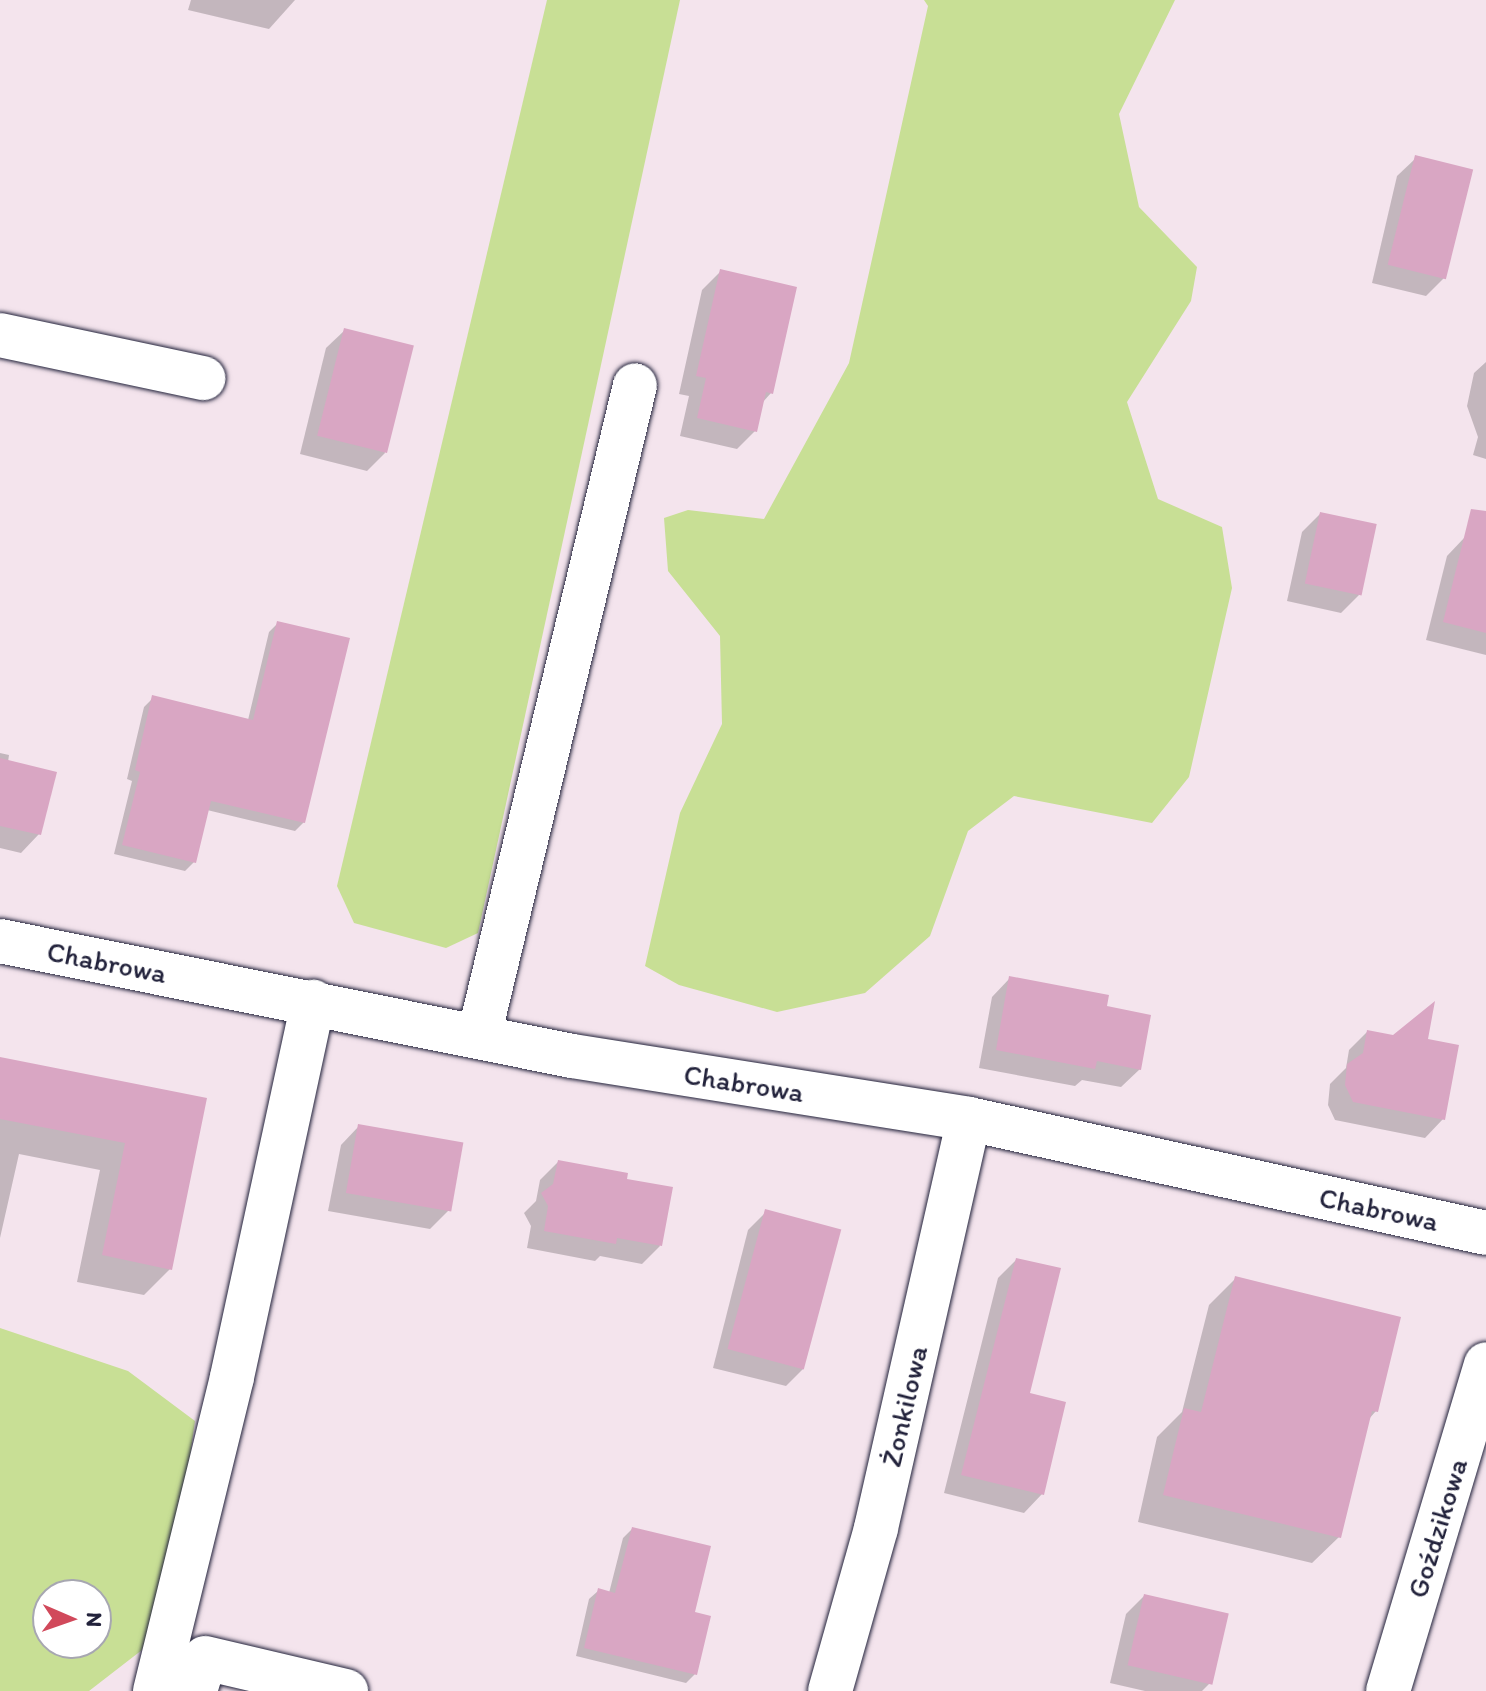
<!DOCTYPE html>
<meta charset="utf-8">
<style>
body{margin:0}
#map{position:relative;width:1486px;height:1691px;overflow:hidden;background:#f4e4ed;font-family:Itim,sans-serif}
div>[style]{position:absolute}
.green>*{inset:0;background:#c8df95}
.shadow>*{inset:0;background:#0003}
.building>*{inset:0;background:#d9a6c3;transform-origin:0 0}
.roads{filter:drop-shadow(0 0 2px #22223b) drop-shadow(0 0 2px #22223b)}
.minor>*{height:44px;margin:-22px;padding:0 22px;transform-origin:22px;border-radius:22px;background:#fff}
span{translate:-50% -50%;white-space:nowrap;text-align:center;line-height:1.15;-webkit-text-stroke:7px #fff;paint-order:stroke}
.street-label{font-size:28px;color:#22223b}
.north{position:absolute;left:32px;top:1579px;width:80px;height:80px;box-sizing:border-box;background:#fff;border:2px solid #a7a7b1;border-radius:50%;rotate:92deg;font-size:22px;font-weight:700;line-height:32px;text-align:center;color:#22223b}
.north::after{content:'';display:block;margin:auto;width:28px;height:36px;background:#d1495b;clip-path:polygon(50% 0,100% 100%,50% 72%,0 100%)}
</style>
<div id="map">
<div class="green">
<i style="clip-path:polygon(547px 0,680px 0,478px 933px,446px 948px,354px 923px,337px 886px)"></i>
<i style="clip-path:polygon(924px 0,1175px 0,1119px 114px,1139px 207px,1197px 267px,1191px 301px,1127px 402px,1158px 499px,1222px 527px,1232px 588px,1189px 777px,1152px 823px,1014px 796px,968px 831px,930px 936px,865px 993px,777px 1012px,679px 985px,645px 966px,680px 813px,722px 724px,720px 636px,668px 571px,664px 518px,688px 510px,764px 519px,849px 363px,928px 6px)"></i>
<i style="clip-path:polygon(evenodd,0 1328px,128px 1371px,195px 1421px,174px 1569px,142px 1650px,89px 1691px,0 1691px,0 1328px,48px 1595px,96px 1595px,96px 1643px,48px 1643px,48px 1595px)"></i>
</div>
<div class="shadow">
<i style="clip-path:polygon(191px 0,295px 0,269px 29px,188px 10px)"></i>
<i style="clip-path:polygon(1416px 158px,1444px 278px,1426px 296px,1372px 283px,1397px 176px)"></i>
<i style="clip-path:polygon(721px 271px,771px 393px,762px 403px,755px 431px,737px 449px,680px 436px,689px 396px,679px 394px,702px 290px)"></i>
<i style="clip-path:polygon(345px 330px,385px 453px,367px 471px,300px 454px,326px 348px)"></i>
<i style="clip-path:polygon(1486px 362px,1486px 459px,1473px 455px,1478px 437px,1467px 406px,1474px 373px)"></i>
<i style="clip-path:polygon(1320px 514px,1359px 595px,1341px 613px,1287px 601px,1302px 532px)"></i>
<i style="clip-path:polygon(1465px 537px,1486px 543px,1486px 655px,1426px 640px,1447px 556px)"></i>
<i style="clip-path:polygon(278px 623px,304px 822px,295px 831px,207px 810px,194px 862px,185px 871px,114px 854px,132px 781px,127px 779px,144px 707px,153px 698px,248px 720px,269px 632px)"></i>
<i style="clip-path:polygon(0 753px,9px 755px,8px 762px,39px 834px,21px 853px,0 848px)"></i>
<i style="clip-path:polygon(1010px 978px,1104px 1008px,1140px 1069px,1121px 1087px,1082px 1080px,1075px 1086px,979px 1068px,992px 997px)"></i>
<i style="clip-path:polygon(1367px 1032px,1426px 1041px,1443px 1119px,1425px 1138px,1335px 1120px,1328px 1105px,1330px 1084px,1346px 1068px,1349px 1050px)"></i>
<i style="clip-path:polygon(0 1059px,204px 1100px,170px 1269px,144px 1295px,77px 1282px,100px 1170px,19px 1154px,0 1238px)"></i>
<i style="clip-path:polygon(359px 1126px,449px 1210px,430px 1229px,328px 1211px,341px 1145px)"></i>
<i style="clip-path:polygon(558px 1162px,625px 1180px,660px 1246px,642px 1264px,600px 1256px,595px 1261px,527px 1248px,531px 1226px,524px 1213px,536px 1201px,540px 1180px)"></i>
<i style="clip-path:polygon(766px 1212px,804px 1368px,786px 1386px,713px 1368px,748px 1230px)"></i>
<i style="clip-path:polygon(1016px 1260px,1028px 1395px,1042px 1494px,1024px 1513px,944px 1493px,998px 1278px)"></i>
<i style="clip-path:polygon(1236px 1278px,1376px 1411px,1368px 1420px,1339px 1537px,1312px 1563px,1138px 1522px,1157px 1437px,1182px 1412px,1209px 1305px)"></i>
<i style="clip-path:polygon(632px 1529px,693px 1613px,695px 1674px,686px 1683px,576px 1656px,589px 1599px,598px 1591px,609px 1593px,623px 1538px)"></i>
<i style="clip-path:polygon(1144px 1596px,1210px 1683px,1202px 1691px,1145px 1691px,1110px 1683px,1126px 1614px)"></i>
</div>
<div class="building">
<i style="left:1415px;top:155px;width:60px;height:113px;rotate:14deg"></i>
<i style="clip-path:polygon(720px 269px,797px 287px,773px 394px,766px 392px,757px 432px,697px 418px,706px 378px,696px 376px)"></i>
<i style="left:344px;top:328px;width:72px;height:111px;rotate:14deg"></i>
<i style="clip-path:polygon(1471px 509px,1486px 511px,1486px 633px,1443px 622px)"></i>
<i style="left:1320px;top:512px;width:58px;height:73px;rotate:12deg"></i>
<i style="clip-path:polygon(277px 621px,350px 638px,305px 823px,211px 801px,196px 863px,122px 845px,140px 772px,135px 770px,152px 695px,253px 720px)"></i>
<i style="clip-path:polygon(0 758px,57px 772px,41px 835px,0 826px)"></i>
<i style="clip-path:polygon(1009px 976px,1109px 995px,1107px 1006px,1151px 1015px,1141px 1070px,1097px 1061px,1095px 1069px,996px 1050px)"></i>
<i style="clip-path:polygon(1435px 1001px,1428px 1039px,1459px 1045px,1445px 1120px,1353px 1102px,1345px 1085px,1347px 1064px,1363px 1053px,1367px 1030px,1393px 1035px)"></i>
<i style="clip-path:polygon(0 1057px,207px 1098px,172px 1270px,102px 1255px,125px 1143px,0 1119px)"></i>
<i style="left:358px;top:1124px;width:107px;height:70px;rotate:10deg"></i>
<i style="clip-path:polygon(558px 1160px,628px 1173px,627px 1179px,673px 1187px,662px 1246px,617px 1238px,616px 1244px,544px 1231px,548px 1206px,541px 1193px,553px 1184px)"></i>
<i style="left:765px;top:1209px;width:79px;height:145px;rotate:15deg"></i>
<i style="clip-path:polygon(1016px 1258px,1061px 1268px,1030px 1393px,1066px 1402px,1044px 1495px,961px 1475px)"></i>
<i style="clip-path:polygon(1235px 1276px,1401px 1317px,1378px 1412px,1372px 1411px,1341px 1538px,1163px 1495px,1184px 1408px,1201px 1412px)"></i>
<i style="clip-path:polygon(632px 1527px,711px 1546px,695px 1612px,711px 1616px,697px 1675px,584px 1648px,598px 1588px,615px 1593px)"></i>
<i style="left:1144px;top:1594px;width:87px;height:73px;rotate:13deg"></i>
</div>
<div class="roads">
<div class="minor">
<i style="left:0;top:335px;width:208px;rotate:12deg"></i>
<i style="left:0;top:941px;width:583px;rotate:11.37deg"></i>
<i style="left:572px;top:1056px;width:402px;rotate:9deg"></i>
<i style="left:969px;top:1119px;width:529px;rotate:12.43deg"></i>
<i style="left:479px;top:1036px;width:669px;rotate:-76.52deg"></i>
<i style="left:155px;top:1691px;width:323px;rotate:-76.2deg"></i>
<i style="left:232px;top:1377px;width:384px;rotate:-77.8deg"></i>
<i style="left:195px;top:1691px;width:34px;rotate:-73deg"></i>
<i style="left:205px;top:1658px;width:145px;rotate:13.2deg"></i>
<i style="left:830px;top:1691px;width:169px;rotate:-74.2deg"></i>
<i style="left:876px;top:1528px;width:419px;rotate:-77.2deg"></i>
<i style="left:1388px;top:1691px;width:341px;rotate:-73.3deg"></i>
</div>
</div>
<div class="street-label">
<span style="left:107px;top:962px;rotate:11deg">Chabrowa</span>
<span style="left:744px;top:1083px;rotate:9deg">Chabrowa</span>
<span style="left:1379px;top:1209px;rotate:12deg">Chabrowa</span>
<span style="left:904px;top:1406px;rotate:-77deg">Żonkilowa</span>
<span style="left:1437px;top:1528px;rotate:-73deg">Goździkowa</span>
</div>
<div class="north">N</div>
</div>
